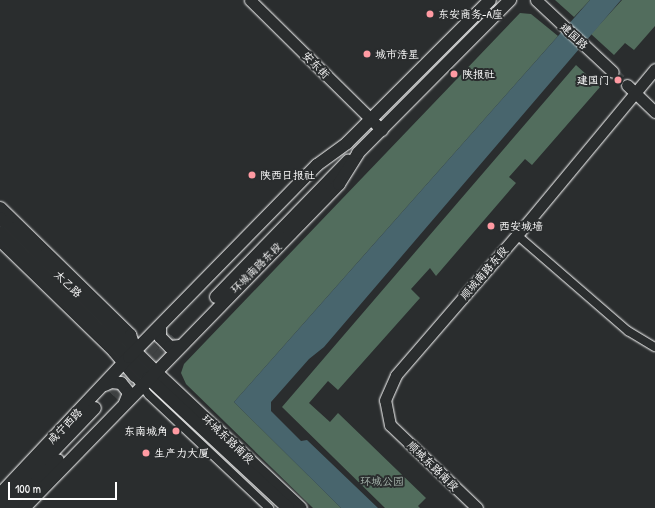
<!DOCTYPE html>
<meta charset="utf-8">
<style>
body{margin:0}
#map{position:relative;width:655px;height:508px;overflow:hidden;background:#2a2d2e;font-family:"Patrick Hand","LXGW WenKai TC",sans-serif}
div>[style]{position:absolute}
.green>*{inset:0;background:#526d5d}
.water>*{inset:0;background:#48656d}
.secondary-tunnel>*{height:11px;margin-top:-5.5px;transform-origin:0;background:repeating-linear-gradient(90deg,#3f4243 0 11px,transparent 0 16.5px)}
.primary-tunnel>*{height:12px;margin-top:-6px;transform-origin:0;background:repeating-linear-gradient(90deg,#3f4243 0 12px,transparent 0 18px)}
.roads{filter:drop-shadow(0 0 1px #fff) drop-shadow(0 0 1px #fff)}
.street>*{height:8px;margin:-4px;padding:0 4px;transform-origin:4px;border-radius:4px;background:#2a2d2e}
.secondary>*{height:11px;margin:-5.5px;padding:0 5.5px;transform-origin:5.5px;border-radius:5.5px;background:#2a2d2e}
.primary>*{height:12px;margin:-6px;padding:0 6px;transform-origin:6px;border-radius:6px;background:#2a2d2e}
.dots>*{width:11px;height:11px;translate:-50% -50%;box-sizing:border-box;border:2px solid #2a2d2e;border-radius:50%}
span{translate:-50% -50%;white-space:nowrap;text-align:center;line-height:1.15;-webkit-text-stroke:4px #2a2d2e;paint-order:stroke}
.poi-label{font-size:11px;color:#fff}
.left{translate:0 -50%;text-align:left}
.right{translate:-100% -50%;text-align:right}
.street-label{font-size:11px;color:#fff}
.park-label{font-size:11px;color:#a8b6ae}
.scale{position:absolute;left:8px;top:482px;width:109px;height:18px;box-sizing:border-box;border:2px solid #fff;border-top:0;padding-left:5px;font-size:12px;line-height:14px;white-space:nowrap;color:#fff;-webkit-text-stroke:3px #2a2d2e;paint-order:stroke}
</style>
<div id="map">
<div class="green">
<i style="clip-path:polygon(555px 0,590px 0,574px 17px)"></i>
<i style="clip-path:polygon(622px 0,655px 0,655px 26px,634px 50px,625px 43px,614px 55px,591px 34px)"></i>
<i style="clip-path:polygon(520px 13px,531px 14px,558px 36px,234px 402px,341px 508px,313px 508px,186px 384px,181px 373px,184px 364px)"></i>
<i style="clip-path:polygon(576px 65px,600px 87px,532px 165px,525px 159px,509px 177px,516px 183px,436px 276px,430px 268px,411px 289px,420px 298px,338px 390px,328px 381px,309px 403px,330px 422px,338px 413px,426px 498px,418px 506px,420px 508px,385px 508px,282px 407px)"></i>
</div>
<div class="water">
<i style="clip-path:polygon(590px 0,621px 0,324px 347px,309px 359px,271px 402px,271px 411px,301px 441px,307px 440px,378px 508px,341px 508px,234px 402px)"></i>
</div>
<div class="secondary-tunnel">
<i style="left:613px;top:72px;width:19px;rotate:43deg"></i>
</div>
<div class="primary-tunnel">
<i style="left:109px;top:392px;width:87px;rotate:-46.4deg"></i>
<i style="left:118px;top:400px;width:87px;rotate:-46.4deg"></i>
</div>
<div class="roads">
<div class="street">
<i style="left:517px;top:235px;width:147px;rotate:40.9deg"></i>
<i style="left:628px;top:331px;width:31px;rotate:31deg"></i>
<i style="left:134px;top:376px;width:24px;rotate:52deg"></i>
<i style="left:149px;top:395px;width:165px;rotate:43.3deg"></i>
</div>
<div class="secondary">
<i style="left:250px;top:0;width:185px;rotate:44.6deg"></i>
<i style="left:536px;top:0;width:105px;rotate:43.1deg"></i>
<i style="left:627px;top:85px;width:39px;rotate:44deg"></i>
<i style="left:0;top:207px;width:182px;rotate:44.3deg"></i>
<i style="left:130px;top:334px;width:18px;rotate:71deg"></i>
<i style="left:0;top:241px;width:158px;rotate:44.2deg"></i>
<i style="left:113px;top:351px;width:33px;rotate:50deg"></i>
<i style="left:477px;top:508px;width:120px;rotate:-136.3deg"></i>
<i style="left:390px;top:425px;width:25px;rotate:-101deg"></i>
<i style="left:385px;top:400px;width:27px;rotate:-66deg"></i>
<i style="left:396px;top:375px;width:201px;rotate:-49.2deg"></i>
<i style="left:527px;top:223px;width:200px;rotate:-50.3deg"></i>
</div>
<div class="primary">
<i style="left:0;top:218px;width:218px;rotate:44.6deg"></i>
<i style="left:155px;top:371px;width:200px;rotate:43.2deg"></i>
<i style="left:0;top:232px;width:208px;rotate:44.6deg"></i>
<i style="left:148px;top:378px;width:191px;rotate:42.9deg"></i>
<i style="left:216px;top:297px;width:190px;rotate:-45.9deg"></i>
<i style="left:160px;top:327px;width:10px;rotate:90deg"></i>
<i style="left:160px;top:337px;width:14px;rotate:45deg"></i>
<i style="left:170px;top:347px;width:10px;rotate:-6deg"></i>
<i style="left:105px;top:385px;width:7px;rotate:-27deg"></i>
<i style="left:111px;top:382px;width:10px;rotate:6deg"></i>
<i style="left:121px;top:383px;width:13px;rotate:51deg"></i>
<i style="left:129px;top:393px;width:11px;rotate:112deg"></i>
<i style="left:0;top:494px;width:188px;rotate:-46.7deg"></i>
<i style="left:129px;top:357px;width:269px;rotate:-45.6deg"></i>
<i style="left:317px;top:165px;width:37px;rotate:-36deg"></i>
<i style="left:347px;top:143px;width:202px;rotate:-45deg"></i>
<i style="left:0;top:507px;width:137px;rotate:-46.2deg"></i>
<i style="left:11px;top:508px;width:67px;rotate:-45.6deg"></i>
<i style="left:24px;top:508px;width:452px;rotate:-45.8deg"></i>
<i style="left:339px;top:184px;width:36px;rotate:-58deg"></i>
<i style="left:358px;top:153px;width:216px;rotate:-45.2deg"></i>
</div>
</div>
<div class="dots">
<i style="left:430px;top:14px;background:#ff9aa2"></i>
<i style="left:367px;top:54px;background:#ff9aa2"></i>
<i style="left:454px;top:74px;background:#ff9aa2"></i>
<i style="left:618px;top:80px;background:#ff9aa2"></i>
<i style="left:252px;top:175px;background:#ff9aa2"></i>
<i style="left:491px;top:226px;background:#ff9aa2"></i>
<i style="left:176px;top:431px;background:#ff9aa2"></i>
<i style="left:146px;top:453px;background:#ff9aa2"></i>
</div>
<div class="poi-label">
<span class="left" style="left:438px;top:14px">东安商务-A座</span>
<span class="left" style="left:375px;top:54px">城市浩星</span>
<span class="left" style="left:462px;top:74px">陕报社</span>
<span class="right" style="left:610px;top:80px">建国门</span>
<span class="left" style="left:260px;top:175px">陕西日报社</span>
<span class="left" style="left:499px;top:226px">西安城墙</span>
<span class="right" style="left:168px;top:431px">东南城角</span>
<span class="left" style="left:154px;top:453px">生产力大厦</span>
</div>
<div class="street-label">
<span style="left:574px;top:36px;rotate:43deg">建国路</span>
<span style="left:316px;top:65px;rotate:45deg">安东街</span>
<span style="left:256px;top:268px;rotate:-45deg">环城南路东段</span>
<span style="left:484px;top:273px;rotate:-49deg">顺城南路东段</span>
<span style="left:68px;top:284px;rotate:44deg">太乙路</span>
<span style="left:65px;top:426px;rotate:-46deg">咸宁西路</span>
<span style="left:228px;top:439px;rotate:43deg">环城东路南段</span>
<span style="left:433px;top:466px;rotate:44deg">顺城东路南段</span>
</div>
<div class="park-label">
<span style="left:382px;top:481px">环城公园</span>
</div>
<div class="scale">100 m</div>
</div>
